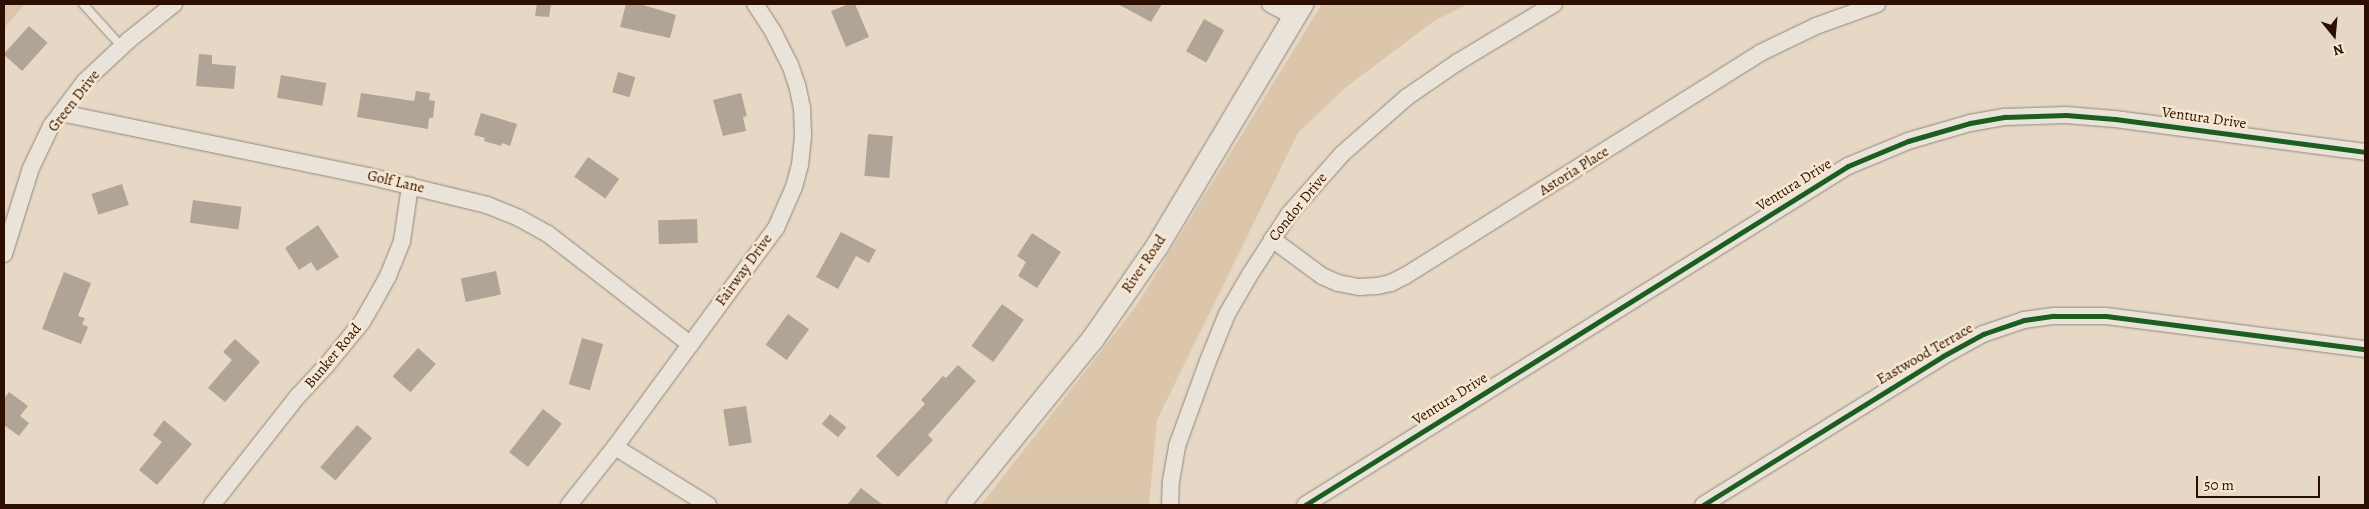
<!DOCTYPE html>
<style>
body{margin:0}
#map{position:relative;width:2369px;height:509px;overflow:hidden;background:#e6d8c5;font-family:Alegreya,serif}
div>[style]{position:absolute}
.green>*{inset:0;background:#dbc6ac}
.building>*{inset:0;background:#b0a496;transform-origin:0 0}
.roads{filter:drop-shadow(0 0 1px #92877b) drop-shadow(0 0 1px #92877b)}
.lane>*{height:8px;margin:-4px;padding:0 4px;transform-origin:4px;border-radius:4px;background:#eae3d9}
.street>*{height:16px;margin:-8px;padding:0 8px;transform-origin:8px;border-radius:8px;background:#eae3d9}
.secondary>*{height:22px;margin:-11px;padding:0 11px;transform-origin:11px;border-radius:11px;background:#eae3d9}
.cycleway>*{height:5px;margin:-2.5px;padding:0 2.5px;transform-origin:2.5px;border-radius:2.5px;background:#1b5e20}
span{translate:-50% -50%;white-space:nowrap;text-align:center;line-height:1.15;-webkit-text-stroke:5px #f8e7d0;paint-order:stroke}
.street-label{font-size:15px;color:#2c0f00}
.frame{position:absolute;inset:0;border:5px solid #2c0f00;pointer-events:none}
.north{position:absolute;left:2309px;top:10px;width:50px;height:50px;-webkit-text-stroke:4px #f8e7d0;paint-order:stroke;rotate:163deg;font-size:14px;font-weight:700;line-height:20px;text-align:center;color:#2c0f00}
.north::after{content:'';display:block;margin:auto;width:18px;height:22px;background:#2c0f00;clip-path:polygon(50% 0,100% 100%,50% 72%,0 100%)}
.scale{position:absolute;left:2196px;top:476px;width:124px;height:22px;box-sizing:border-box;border:2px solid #2c0f00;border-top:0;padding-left:6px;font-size:15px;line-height:18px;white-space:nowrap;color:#2c0f00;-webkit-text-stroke:4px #f8e7d0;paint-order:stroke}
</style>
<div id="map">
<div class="green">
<i style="clip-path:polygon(4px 4px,25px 4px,4px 28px)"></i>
<i style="clip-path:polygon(1322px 4px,1468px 4px,1434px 21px,1345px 88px,1298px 133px,1157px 420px,1149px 505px,981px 505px,1137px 305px)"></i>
</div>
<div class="building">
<i style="clip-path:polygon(537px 4px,551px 4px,549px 17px,535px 16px)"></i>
<i style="clip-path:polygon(626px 4px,640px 4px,676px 15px,670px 38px,620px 27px)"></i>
<i style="clip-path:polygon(849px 4px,855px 4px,869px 37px,846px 47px,831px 11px)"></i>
<i style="clip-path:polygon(1118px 4px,1162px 4px,1151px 22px)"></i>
<i style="left:1204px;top:19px;width:23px;height:37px;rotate:29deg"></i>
<i style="left:29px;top:26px;width:25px;height:38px;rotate:42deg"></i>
<i style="clip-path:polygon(199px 54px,212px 55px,212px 64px,236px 66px,234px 89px,196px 86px)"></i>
<i style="left:618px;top:72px;width:18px;height:21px;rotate:16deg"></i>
<i style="left:281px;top:75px;width:46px;height:23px;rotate:10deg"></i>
<i style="clip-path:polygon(416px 91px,430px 93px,429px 100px,435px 101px,433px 118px,429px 118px,428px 129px,357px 117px,361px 93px,414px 101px)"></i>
<i style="clip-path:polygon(741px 93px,747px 116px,743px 117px,746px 131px,723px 136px,713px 100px)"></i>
<i style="clip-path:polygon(481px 113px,517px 124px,510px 146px,502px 143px,501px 146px,484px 141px,485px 138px,474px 135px)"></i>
<i style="left:868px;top:134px;width:25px;height:42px;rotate:5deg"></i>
<i style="left:588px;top:157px;width:38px;height:24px;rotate:35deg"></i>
<i style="left:122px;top:184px;width:22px;height:32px;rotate:72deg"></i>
<i style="left:193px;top:200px;width:49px;height:23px;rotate:8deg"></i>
<i style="left:697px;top:219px;width:24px;height:39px;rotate:88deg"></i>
<i style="clip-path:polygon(318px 225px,339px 257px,317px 271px,311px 262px,299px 270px,285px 248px)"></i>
<i style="clip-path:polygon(841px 232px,876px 250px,869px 263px,856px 256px,838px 289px,816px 277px)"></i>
<i style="clip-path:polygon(1032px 233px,1061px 252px,1037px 288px,1018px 276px,1026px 262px,1017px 256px)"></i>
<i style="left:496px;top:271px;width:24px;height:36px;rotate:78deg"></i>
<i style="clip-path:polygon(64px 272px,91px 283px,78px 316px,85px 318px,82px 324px,88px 327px,81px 344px,42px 329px)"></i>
<i style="left:1002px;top:304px;width:27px;height:52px;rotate:36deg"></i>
<i style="left:788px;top:314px;width:26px;height:38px;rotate:36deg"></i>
<i style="left:582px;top:338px;width:22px;height:48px;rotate:16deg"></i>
<i style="clip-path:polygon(235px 339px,260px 362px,225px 402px,208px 388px,232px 360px,223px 352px)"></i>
<i style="left:418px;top:348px;width:24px;height:38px;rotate:42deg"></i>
<i style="clip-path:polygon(958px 365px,976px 381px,928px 435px,933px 440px,898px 477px,876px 456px,925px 404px,921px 400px,943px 376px,946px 378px)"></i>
<i style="clip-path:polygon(9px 392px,28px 406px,20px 416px,29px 423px,19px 436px,4px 425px,4px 399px)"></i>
<i style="left:746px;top:406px;width:37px;height:23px;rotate:81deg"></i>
<i style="left:543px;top:409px;width:24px;height:55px;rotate:38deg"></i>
<i style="left:830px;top:414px;width:21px;height:13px;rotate:39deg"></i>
<i style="clip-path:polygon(164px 420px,192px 444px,157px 485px,139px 470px,162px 442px,153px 435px)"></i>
<i style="left:357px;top:425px;width:20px;height:56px;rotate:41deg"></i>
<i style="clip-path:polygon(861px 488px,883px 505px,847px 505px)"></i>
</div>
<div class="roads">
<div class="lane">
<i style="left:83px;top:4px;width:58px;rotate:47.8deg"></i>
</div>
<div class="street">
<i style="left:1270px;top:4px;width:27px;rotate:28deg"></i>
<i style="left:61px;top:113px;width:313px;rotate:11.6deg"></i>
<i style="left:368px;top:176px;width:122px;rotate:13.7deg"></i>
<i style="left:487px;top:205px;width:35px;rotate:22deg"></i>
<i style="left:519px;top:218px;width:33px;rotate:29deg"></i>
<i style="left:548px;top:234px;width:180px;rotate:37.8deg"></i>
<i style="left:1272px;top:239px;width:62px;rotate:36.5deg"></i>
<i style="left:1322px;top:276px;width:17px;rotate:24deg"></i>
<i style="left:1338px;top:283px;width:21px;rotate:11deg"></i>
<i style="left:1359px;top:287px;width:18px;rotate:-3deg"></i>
<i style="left:1377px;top:286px;width:14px;rotate:-12deg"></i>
<i style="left:1391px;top:283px;width:16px;rotate:-27deg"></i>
<i style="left:1405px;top:276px;width:419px;rotate:-32.1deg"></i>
<i style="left:1760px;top:53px;width:62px;rotate:-25.7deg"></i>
<i style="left:1816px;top:26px;width:65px;rotate:-19.8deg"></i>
<i style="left:4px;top:254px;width:90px;rotate:-72.6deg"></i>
<i style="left:31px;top:168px;width:47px;rotate:-64.5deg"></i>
<i style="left:51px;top:126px;width:56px;rotate:-52.9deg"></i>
<i style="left:85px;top:81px;width:60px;rotate:-43deg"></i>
<i style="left:129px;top:40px;width:58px;rotate:-38.7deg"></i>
<i style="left:615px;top:447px;width:110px;rotate:31.9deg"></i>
<i style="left:212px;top:505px;width:137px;rotate:-51.8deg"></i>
<i style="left:297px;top:397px;width:42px;rotate:-46.9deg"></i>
<i style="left:326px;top:366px;width:57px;rotate:-50.7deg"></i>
<i style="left:362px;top:322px;width:20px;rotate:-60deg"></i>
<i style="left:372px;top:305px;width:33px;rotate:-61deg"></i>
<i style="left:388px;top:276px;width:38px;rotate:-68deg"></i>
<i style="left:402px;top:241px;width:56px;rotate:-81.7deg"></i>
<i style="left:569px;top:505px;width:74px;rotate:-51.6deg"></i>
<i style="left:615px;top:447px;width:272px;rotate:-53.7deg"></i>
<i style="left:776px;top:228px;width:45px;rotate:-66.3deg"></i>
<i style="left:794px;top:187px;width:23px;rotate:-75deg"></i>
<i style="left:800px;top:165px;width:30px;rotate:-84deg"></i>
<i style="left:803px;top:135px;width:27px;rotate:-92deg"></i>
<i style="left:802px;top:108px;width:24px;rotate:-102deg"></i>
<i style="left:797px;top:85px;width:21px;rotate:-109deg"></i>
<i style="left:790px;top:65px;width:36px;rotate:-117deg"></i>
<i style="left:774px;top:33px;width:35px;rotate:-123deg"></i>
<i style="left:1170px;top:505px;width:24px;rotate:-88deg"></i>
<i style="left:1171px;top:481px;width:36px;rotate:-80deg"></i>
<i style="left:1177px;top:446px;width:90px;rotate:-70deg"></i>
<i style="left:1208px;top:361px;width:51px;rotate:-68deg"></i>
<i style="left:1227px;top:314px;width:44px;rotate:-59.9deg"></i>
<i style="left:1249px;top:276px;width:74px;rotate:-57.2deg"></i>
<i style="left:1289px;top:214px;width:80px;rotate:-48.5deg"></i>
<i style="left:1342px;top:154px;width:86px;rotate:-41.2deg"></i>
<i style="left:1407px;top:97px;width:62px;rotate:-34.5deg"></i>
<i style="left:1458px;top:62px;width:112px;rotate:-31.1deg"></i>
<i style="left:1305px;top:505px;width:640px;rotate:-31.98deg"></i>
<i style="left:1848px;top:166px;width:65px;rotate:-22.6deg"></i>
<i style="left:1908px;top:141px;width:65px;rotate:-16.2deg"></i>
<i style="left:1970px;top:123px;width:36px;rotate:-10deg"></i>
<i style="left:2005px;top:117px;width:61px;rotate:-1.9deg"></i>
<i style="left:2066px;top:115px;width:49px;rotate:4.7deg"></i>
<i style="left:2115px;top:119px;width:252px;rotate:7.5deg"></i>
<i style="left:1703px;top:505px;width:282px;rotate:-31.8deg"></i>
<i style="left:1943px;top:356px;width:46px;rotate:-28.8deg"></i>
<i style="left:1983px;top:334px;width:43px;rotate:-18.9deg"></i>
<i style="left:2024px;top:320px;width:30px;rotate:-8deg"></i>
<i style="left:2054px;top:316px;width:52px"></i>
<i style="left:2106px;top:316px;width:261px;rotate:7.3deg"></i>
</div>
<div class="secondary">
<i style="left:958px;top:505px;width:214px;rotate:-50.9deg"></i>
<i style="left:1093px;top:339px;width:114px;rotate:-55.3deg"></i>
<i style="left:1158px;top:245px;width:281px;rotate:-59.1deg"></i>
</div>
</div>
<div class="cycleway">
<i style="left:1305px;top:505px;width:640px;rotate:-31.98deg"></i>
<i style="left:1848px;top:166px;width:65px;rotate:-22.6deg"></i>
<i style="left:1908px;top:141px;width:65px;rotate:-16.2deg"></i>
<i style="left:1970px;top:123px;width:36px;rotate:-10deg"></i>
<i style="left:2005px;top:117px;width:61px;rotate:-1.9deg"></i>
<i style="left:2066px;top:115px;width:49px;rotate:4.7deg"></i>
<i style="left:2115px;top:119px;width:252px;rotate:7.5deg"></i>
<i style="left:1703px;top:505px;width:282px;rotate:-31.8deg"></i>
<i style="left:1943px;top:356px;width:46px;rotate:-28.8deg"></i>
<i style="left:1983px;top:334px;width:43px;rotate:-18.9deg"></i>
<i style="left:2024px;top:320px;width:30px;rotate:-8deg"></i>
<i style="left:2054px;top:316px;width:52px"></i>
<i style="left:2106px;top:316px;width:261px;rotate:7.3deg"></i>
</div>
<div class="street-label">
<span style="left:74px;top:101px;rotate:-52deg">Green Drive</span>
<span style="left:2204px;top:118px;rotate:8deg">Ventura Drive</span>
<span style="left:1574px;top:171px;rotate:-32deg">Astoria Place</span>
<span style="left:396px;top:182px;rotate:13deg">Golf Lane</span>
<span style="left:1794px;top:185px;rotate:-32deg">Ventura Drive</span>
<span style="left:1298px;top:207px;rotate:-51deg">Condor Drive</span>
<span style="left:1144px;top:264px;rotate:-56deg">River Road</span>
<span style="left:744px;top:270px;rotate:-54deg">Fairway Drive</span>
<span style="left:1925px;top:354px;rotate:-30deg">Eastwood Terrace</span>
<span style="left:333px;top:356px;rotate:-50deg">Bunker Road</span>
<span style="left:1450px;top:399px;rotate:-32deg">Ventura Drive</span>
</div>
<div class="frame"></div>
<div class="north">N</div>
<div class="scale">50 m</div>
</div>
